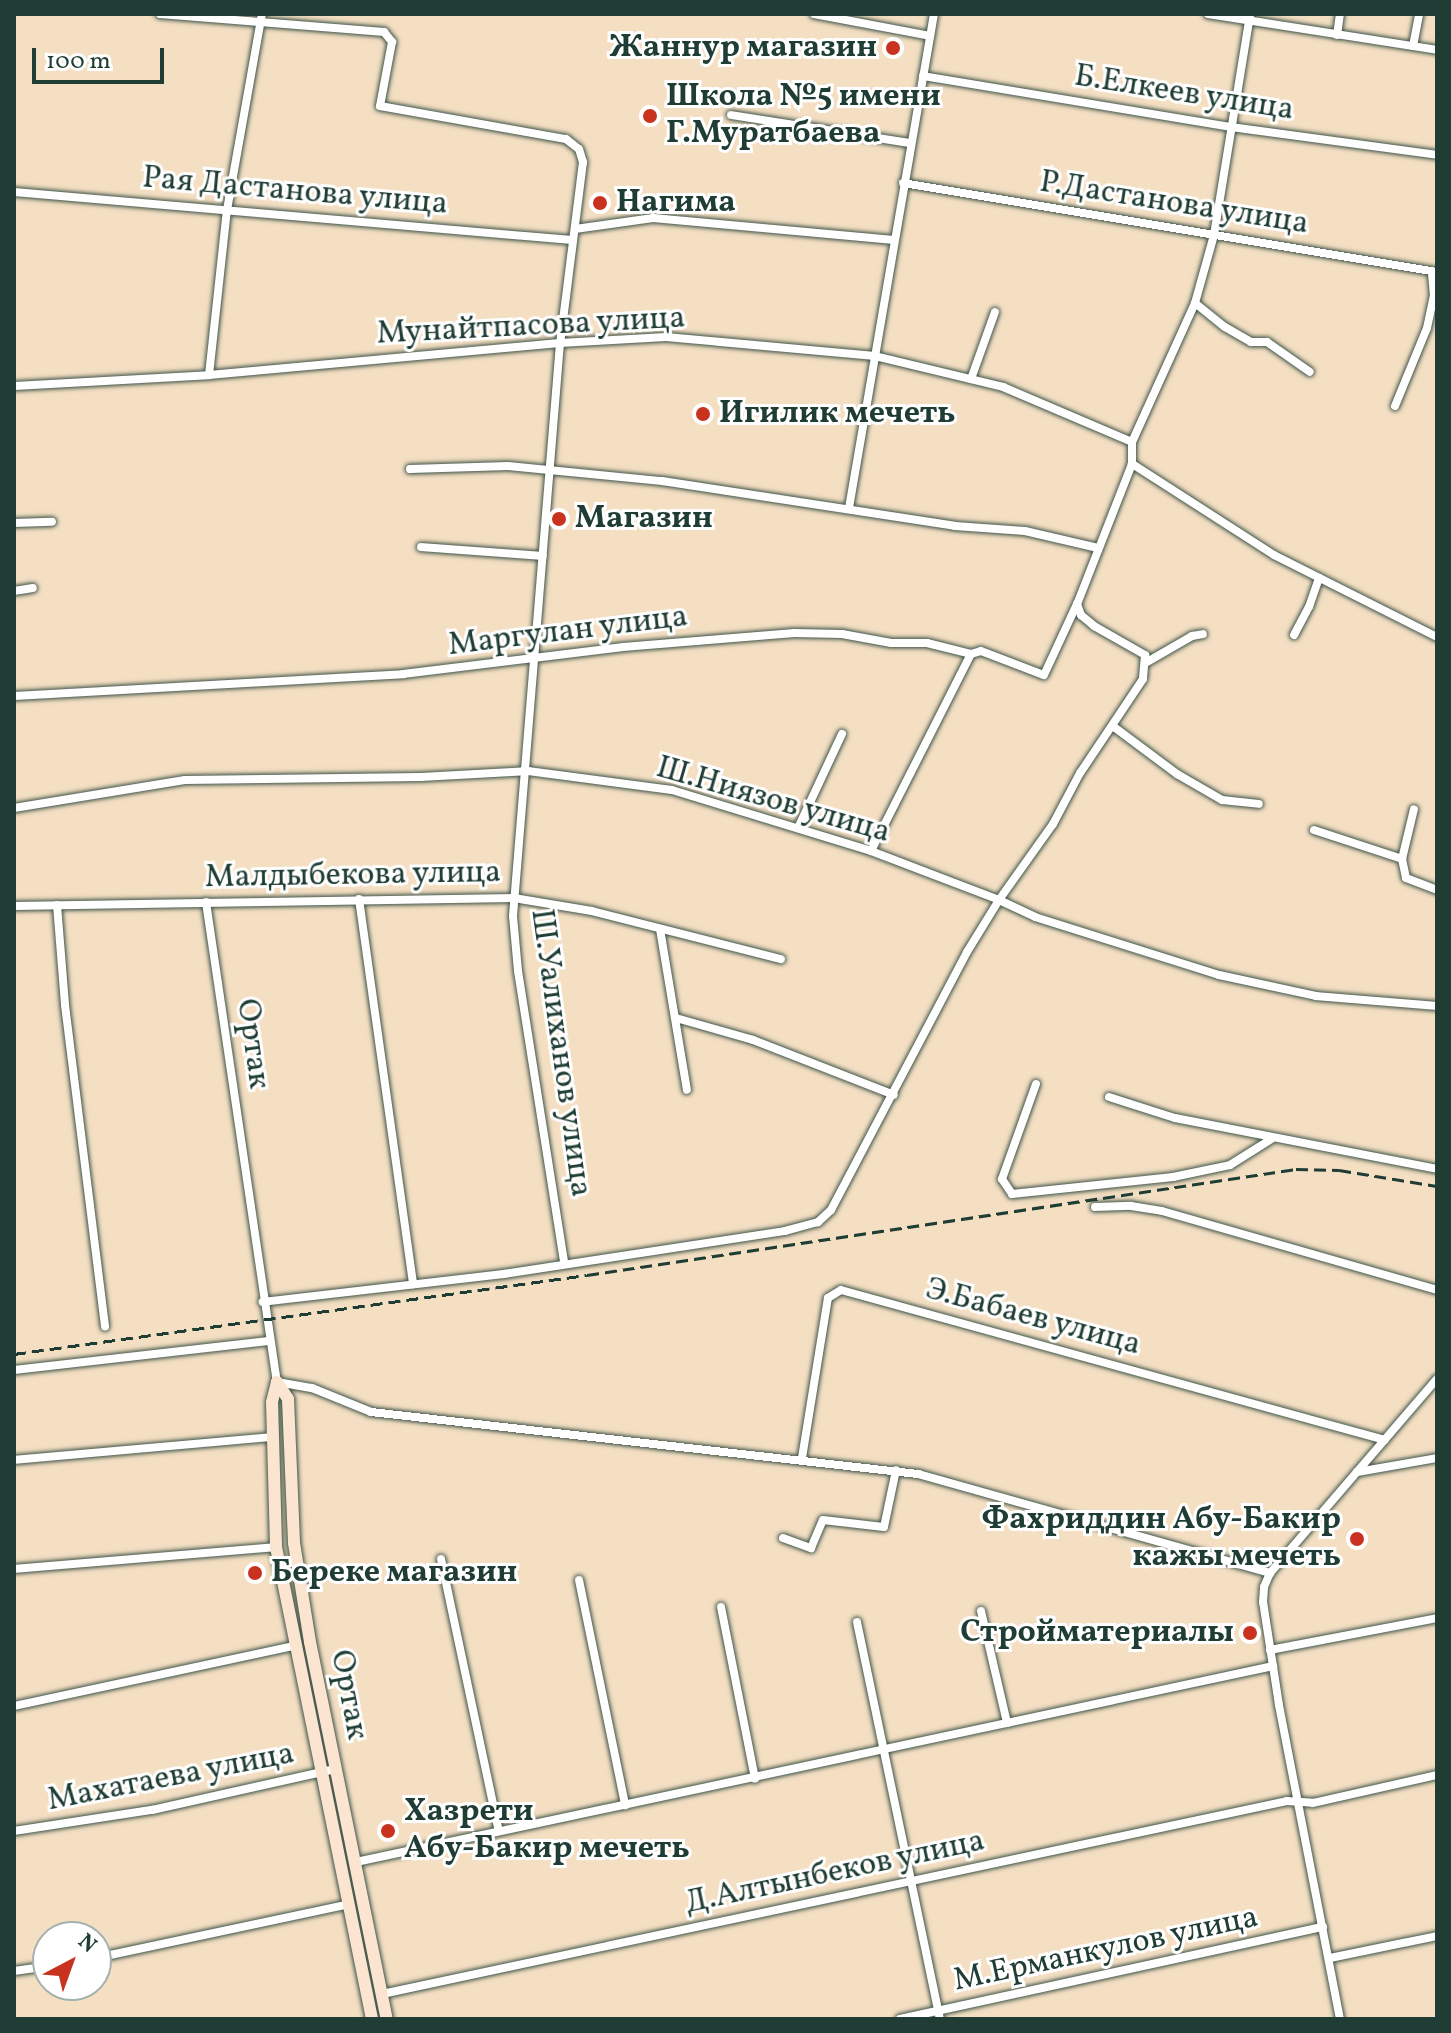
<!DOCTYPE html>
<meta charset="utf-8">
<style>
body{margin:0}
#map{position:relative;width:1451px;height:2033px;overflow:hidden;background:#f4dfc3;font-family:Vollkorn,serif}
div>[style]{position:absolute}
.roads{filter:drop-shadow(0 0 2px #3f5549) drop-shadow(0 0 2px #3f5549)}
.street>*{height:8px;margin:-4px;padding:0 4px;transform-origin:4px;border-radius:4px;background:#fff}
.secondary>*{height:12px;margin:-6px;padding:0 6px;transform-origin:6px;border-radius:6px;background:#fce5d0}
.rail>*{height:3px;margin-top:-1.5px;transform-origin:0;background:repeating-linear-gradient(90deg,#1f3d34 0 12px,transparent 0 18px)}
.dots>*{width:22px;height:22px;translate:-50% -50%;box-sizing:border-box;border:4px solid #fff;border-radius:50%}
span{translate:-50% -50%;white-space:nowrap;text-align:center;line-height:1.15;-webkit-text-stroke:6px #fff;paint-order:stroke}
.poi-label{font-size:32px;color:#1f3d34;font-weight:700}
.right{translate:-100% -50%;text-align:right}
.left{translate:0 -50%;text-align:left}
.street-label{font-size:32px;color:#1f3d34}
.frame{position:absolute;inset:0;border:16px solid #1f3d34;pointer-events:none}
.north{position:absolute;left:32px;top:1921px;width:80px;height:80px;box-sizing:border-box;background:#fff;border:2px solid #a5b1ae;border-radius:50%;rotate:41deg;font-size:22px;font-weight:700;line-height:32px;text-align:center;color:#1f3d34}
.north::after{content:'';display:block;margin:auto;width:28px;height:36px;background:#c8321e;clip-path:polygon(50% 0,100% 100%,50% 72%,0 100%)}
.scale{position:absolute;left:32px;top:48px;width:132px;height:36px;box-sizing:border-box;border:4px solid #1f3d34;border-top:0;padding-left:10px;font-size:24px;line-height:28px;white-space:nowrap;color:#1f3d34;-webkit-text-stroke:6px #fff;paint-order:stroke}
</style>
<div id="map">
<div class="roads">
<div class="street">
<i style="left:160px;top:14px;width:225px;rotate:4.6deg"></i>
<i style="left:384px;top:32px;width:13px;rotate:51deg"></i>
<i style="left:392px;top:42px;width:65px;rotate:100.6deg"></i>
<i style="left:380px;top:106px;width:189px;rotate:10.1deg"></i>
<i style="left:566px;top:139px;width:16px;rotate:38deg"></i>
<i style="left:579px;top:149px;width:14px;rotate:73deg"></i>
<i style="left:583px;top:162px;width:182px;rotate:97.2deg"></i>
<i style="left:560px;top:343px;width:575px;rotate:94.69deg"></i>
<i style="left:513px;top:916px;width:55px;rotate:84.8deg"></i>
<i style="left:518px;top:971px;width:295px;rotate:81deg"></i>
<i style="left:814px;top:14px;width:118px;rotate:10.7deg"></i>
<i style="left:1208px;top:14px;width:232px;rotate:8.9deg"></i>
<i style="left:1337px;top:35px;width:21px;rotate:-82deg"></i>
<i style="left:1413px;top:46px;width:33px;rotate:-79deg"></i>
<i style="left:923px;top:76px;width:312px;rotate:9.4deg"></i>
<i style="left:1231px;top:127px;width:208px;rotate:7.7deg"></i>
<i style="left:731px;top:115px;width:180px;rotate:8.9deg"></i>
<i style="left:903px;top:183px;width:541px;rotate:9.46deg"></i>
<i style="left:14px;top:192px;width:560px;rotate:4.92deg"></i>
<i style="left:575px;top:229px;width:79px;rotate:-8deg"></i>
<i style="left:653px;top:218px;width:242px;rotate:5.2deg"></i>
<i style="left:1195px;top:303px;width:38px;rotate:39deg"></i>
<i style="left:1225px;top:327px;width:30px;rotate:30deg"></i>
<i style="left:1251px;top:342px;width:16px"></i>
<i style="left:1267px;top:342px;width:52px;rotate:34.9deg"></i>
<i style="left:209px;top:375px;width:166px;rotate:-83.8deg"></i>
<i style="left:227px;top:210px;width:199px;rotate:-79.9deg"></i>
<i style="left:971px;top:379px;width:71px;rotate:-70.3deg"></i>
<i style="left:14px;top:386px;width:195px;rotate:-3.2deg"></i>
<i style="left:209px;top:375px;width:352px;rotate:-5.2deg"></i>
<i style="left:560px;top:343px;width:106px;rotate:-3.2deg"></i>
<i style="left:666px;top:337px;width:210px;rotate:5.2deg"></i>
<i style="left:875px;top:356px;width:132px;rotate:13.6deg"></i>
<i style="left:1003px;top:387px;width:140px;rotate:23.1deg"></i>
<i style="left:1395px;top:406px;width:84px;rotate:-67.7deg"></i>
<i style="left:1427px;top:328px;width:33px;rotate:-78deg"></i>
<i style="left:1434px;top:296px;width:25px;rotate:-95deg"></i>
<i style="left:1132px;top:464px;width:22px;rotate:-90deg"></i>
<i style="left:1132px;top:442px;width:153px;rotate:-65.6deg"></i>
<i style="left:1195px;top:303px;width:71px;rotate:-74.4deg"></i>
<i style="left:1214px;top:235px;width:224px;rotate:-80.7deg"></i>
<i style="left:410px;top:469px;width:98px;rotate:-1.8deg"></i>
<i style="left:508px;top:466px;width:155px;rotate:5.6deg"></i>
<i style="left:662px;top:481px;width:296px;rotate:8.7deg"></i>
<i style="left:955px;top:526px;width:70px;rotate:4.1deg"></i>
<i style="left:1025px;top:531px;width:75px;rotate:13.1deg"></i>
<i style="left:849px;top:508px;width:501px;rotate:-80.24deg"></i>
<i style="left:14px;top:523px;width:38px;rotate:-2deg"></i>
<i style="left:421px;top:547px;width:122px;rotate:4.2deg"></i>
<i style="left:14px;top:591px;width:19px;rotate:-9deg"></i>
<i style="left:1294px;top:635px;width:32px;rotate:-62deg"></i>
<i style="left:1309px;top:607px;width:31px;rotate:-71deg"></i>
<i style="left:1437px;top:637px;width:182px;rotate:-153.3deg"></i>
<i style="left:1274px;top:555px;width:169px;rotate:-147.3deg"></i>
<i style="left:1132px;top:464px;width:150px;rotate:111.4deg"></i>
<i style="left:1077px;top:604px;width:12px;rotate:70deg"></i>
<i style="left:1081px;top:615px;width:17px;rotate:40deg"></i>
<i style="left:1094px;top:626px;width:59px;rotate:29.6deg"></i>
<i style="left:1145px;top:655px;width:24px;rotate:95deg"></i>
<i style="left:1143px;top:679px;width:113px;rotate:123.8deg"></i>
<i style="left:1080px;top:773px;width:58px;rotate:117.9deg"></i>
<i style="left:1053px;top:824px;width:93px;rotate:125.4deg"></i>
<i style="left:999px;top:900px;width:40px;rotate:25deg"></i>
<i style="left:1035px;top:917px;width:193px;rotate:17.5deg"></i>
<i style="left:1219px;top:975px;width:99px;rotate:12.2deg"></i>
<i style="left:1316px;top:996px;width:121px;rotate:4.7deg"></i>
<i style="left:1147px;top:662px;width:52px;rotate:-30deg"></i>
<i style="left:1192px;top:636px;width:11px;rotate:-10deg"></i>
<i style="left:14px;top:696px;width:390px;rotate:-3.2deg"></i>
<i style="left:403px;top:674px;width:222px;rotate:-7deg"></i>
<i style="left:623px;top:647px;width:172px;rotate:-4.7deg"></i>
<i style="left:794px;top:633px;width:48px;rotate:1.2deg"></i>
<i style="left:842px;top:634px;width:50px;rotate:10.4deg"></i>
<i style="left:891px;top:643px;width:36px"></i>
<i style="left:927px;top:643px;width:45px;rotate:14deg"></i>
<i style="left:971px;top:654px;width:10px;rotate:-17deg"></i>
<i style="left:981px;top:651px;width:67px;rotate:20.9deg"></i>
<i style="left:1044px;top:675px;width:78px;rotate:-65.1deg"></i>
<i style="left:1114px;top:727px;width:79px;rotate:36.7deg"></i>
<i style="left:1177px;top:774px;width:52px;rotate:30deg"></i>
<i style="left:1222px;top:800px;width:37px;rotate:6deg"></i>
<i style="left:14px;top:808px;width:173px;rotate:-9.3deg"></i>
<i style="left:185px;top:780px;width:236px;rotate:-0.7deg"></i>
<i style="left:421px;top:777px;width:107px;rotate:-3.2deg"></i>
<i style="left:528px;top:771px;width:145px;rotate:7.5deg"></i>
<i style="left:672px;top:790px;width:208px;rotate:17deg"></i>
<i style="left:871px;top:851px;width:137px;rotate:20.9deg"></i>
<i style="left:999px;top:900px;width:61px;rotate:121.6deg"></i>
<i style="left:967px;top:952px;width:292px;rotate:117.8deg"></i>
<i style="left:831px;top:1210px;width:18px;rotate:137deg"></i>
<i style="left:818px;top:1222px;width:34px;rotate:165deg"></i>
<i style="left:785px;top:1231px;width:284px;rotate:171.3deg"></i>
<i style="left:504px;top:1274px;width:243px;rotate:173.4deg"></i>
<i style="left:798px;top:828px;width:104px;rotate:-64.9deg"></i>
<i style="left:1314px;top:830px;width:93px;rotate:18.2deg"></i>
<i style="left:1402px;top:859px;width:19px;rotate:78deg"></i>
<i style="left:1406px;top:878px;width:33px;rotate:21deg"></i>
<i style="left:871px;top:851px;width:221px;rotate:-63.1deg"></i>
<i style="left:1402px;top:859px;width:51px;rotate:-76.5deg"></i>
<i style="left:359px;top:899px;width:389px;rotate:82deg"></i>
<i style="left:206px;top:902px;width:485px;rotate:81.6deg"></i>
<i style="left:277px;top:1382px;width:36px;rotate:10deg"></i>
<i style="left:312px;top:1388px;width:64px;rotate:22.1deg"></i>
<i style="left:371px;top:1412px;width:551px;rotate:6.47deg"></i>
<i style="left:918px;top:1474px;width:366px;rotate:15.7deg"></i>
<i style="left:57px;top:905px;width:100px;rotate:85.4deg"></i>
<i style="left:65px;top:1005px;width:324px;rotate:82.9deg"></i>
<i style="left:14px;top:906px;width:500px;rotate:-0.92deg"></i>
<i style="left:514px;top:898px;width:79px;rotate:9.5deg"></i>
<i style="left:592px;top:911px;width:195px;rotate:14.3deg"></i>
<i style="left:660px;top:929px;width:163px;rotate:80.5deg"></i>
<i style="left:676px;top:1018px;width:80px;rotate:15.9deg"></i>
<i style="left:753px;top:1040px;width:151px;rotate:21.3deg"></i>
<i style="left:1036px;top:1084px;width:101px;rotate:109.7deg"></i>
<i style="left:1002px;top:1179px;width:18px;rotate:56deg"></i>
<i style="left:1012px;top:1194px;width:162px;rotate:-6deg"></i>
<i style="left:1173px;top:1177px;width:58px;rotate:-11.9deg"></i>
<i style="left:1230px;top:1165px;width:51px;rotate:-32.1deg"></i>
<i style="left:1109px;top:1097px;width:69px;rotate:17.7deg"></i>
<i style="left:1175px;top:1118px;width:267px;rotate:11deg"></i>
<i style="left:1095px;top:1207px;width:36px;rotate:-2deg"></i>
<i style="left:1131px;top:1206px;width:31px;rotate:9deg"></i>
<i style="left:1162px;top:1211px;width:286px;rotate:16deg"></i>
<i style="left:14px;top:1370px;width:256px;rotate:-6.5deg"></i>
<i style="left:802px;top:1458px;width:162px;rotate:-80.8deg"></i>
<i style="left:828px;top:1298px;width:15px;rotate:-32deg"></i>
<i style="left:841px;top:1290px;width:564px;rotate:15.42deg"></i>
<i style="left:14px;top:1460px;width:259px;rotate:-5.1deg"></i>
<i style="left:1357px;top:1472px;width:81px;rotate:-9.9deg"></i>
<i style="left:783px;top:1538px;width:30px;rotate:20deg"></i>
<i style="left:811px;top:1548px;width:30px;rotate:-67deg"></i>
<i style="left:823px;top:1520px;width:61px;rotate:6.5deg"></i>
<i style="left:884px;top:1527px;width:58px;rotate:-78.1deg"></i>
<i style="left:441px;top:1559px;width:278px;rotate:78deg"></i>
<i style="left:14px;top:1569px;width:263px;rotate:-4.8deg"></i>
<i style="left:579px;top:1580px;width:230px;rotate:78.4deg"></i>
<i style="left:721px;top:1607px;width:175px;rotate:78.8deg"></i>
<i style="left:981px;top:1611px;width:115px;rotate:76.9deg"></i>
<i style="left:857px;top:1622px;width:406px;rotate:78.2deg"></i>
<i style="left:1270px;top:1650px;width:170px;rotate:-10.8deg"></i>
<i style="left:14px;top:1706px;width:286px;rotate:-12.1deg"></i>
<i style="left:14px;top:1831px;width:140px;rotate:-8.7deg"></i>
<i style="left:152px;top:1810px;width:189px;rotate:-12.6deg"></i>
<i style="left:356px;top:1862px;width:938px;rotate:-12.06deg"></i>
<i style="left:96px;top:1958px;width:259px;rotate:-12deg"></i>
<i style="left:1330px;top:1958px;width:109px;rotate:-11.6deg"></i>
<i style="left:14px;top:1971px;width:34px;rotate:-8deg"></i>
<i style="left:382px;top:1994px;width:925px;rotate:-12.04deg"></i>
<i style="left:1287px;top:1801px;width:26px;rotate:4deg"></i>
<i style="left:1313px;top:1803px;width:127px;rotate:-12.7deg"></i>
<i style="left:900px;top:2019px;width:433px;rotate:-12.3deg"></i>
<i style="left:1340px;top:2019px;width:320px;rotate:-101deg"></i>
<i style="left:1279px;top:1705px;width:104px;rotate:-98.8deg"></i>
<i style="left:1263px;top:1602px;width:15px;rotate:-86deg"></i>
<i style="left:1264px;top:1587px;width:15px;rotate:-67deg"></i>
<i style="left:1270px;top:1573px;width:256px;rotate:-49.3deg"></i>
</div>
<div class="secondary">
<i style="left:277px;top:1382px;width:20px;rotate:57deg"></i>
<i style="left:288px;top:1399px;width:144px;rotate:87.6deg"></i>
<i style="left:294px;top:1543px;width:100px;rotate:80.8deg"></i>
<i style="left:310px;top:1642px;width:385px;rotate:78.5deg"></i>
<i style="left:277px;top:1382px;width:21px;rotate:104deg"></i>
<i style="left:272px;top:1402px;width:145px;rotate:88.4deg"></i>
<i style="left:276px;top:1547px;width:482px;rotate:78.5deg"></i>
</div>
</div>
<div class="rail">
<i style="left:14px;top:1354px;width:578px;rotate:-7.85deg"></i>
<i style="left:587px;top:1275px;width:717px;rotate:-8.5deg"></i>
<i style="left:1296px;top:1169px;width:43px;rotate:1.3deg"></i>
<i style="left:1339px;top:1170px;width:99px;rotate:9.3deg"></i>
</div>
<div class="dots">
<i style="left:893px;top:48px;background:#c8321e"></i>
<i style="left:650px;top:116px;background:#c8321e"></i>
<i style="left:600px;top:203px;background:#c8321e"></i>
<i style="left:703px;top:414px;background:#c8321e"></i>
<i style="left:559px;top:519px;background:#c8321e"></i>
<i style="left:1357px;top:1539px;background:#c8321e"></i>
<i style="left:255px;top:1573px;background:#c8321e"></i>
<i style="left:1250px;top:1633px;background:#c8321e"></i>
<i style="left:388px;top:1831px;background:#c8321e"></i>
</div>
<div class="poi-label">
<span class="right" style="left:877px;top:48px">Жаннур магазин</span>
<span class="left" style="left:666px;top:116px">Школа №5 имени<br>Г.Муратбаева</span>
<span class="left" style="left:616px;top:203px">Нагима</span>
<span class="left" style="left:719px;top:414px">Игилик мечеть</span>
<span class="left" style="left:575px;top:519px">Магазин</span>
<span class="right" style="left:1341px;top:1539px">Фахриддин Абу-Бакир<br>кажы мечеть</span>
<span class="left" style="left:271px;top:1573px">Береке магазин</span>
<span class="right" style="left:1234px;top:1633px">Стройматериалы</span>
<span class="left" style="left:404px;top:1831px">Хазрети<br>Абу-Бакир мечеть</span>
</div>
<div class="street-label">
<span style="left:1184px;top:94px;rotate:9deg">Б.Елкеев улица</span>
<span style="left:295px;top:192px;rotate:5deg">Рая Дастанова улица</span>
<span style="left:1174px;top:204px;rotate:9deg">Р.Дастанова улица</span>
<span style="left:531px;top:327px;rotate:-3deg">Мунайтпасова улица</span>
<span style="left:568px;top:632px;rotate:-7deg">Маргулан улица</span>
<span style="left:773px;top:801px;rotate:16deg">Ш.Ниязов улица</span>
<span style="left:353px;top:876px;rotate:-1deg">Малдыбекова улица</span>
<span style="left:252px;top:1044px;rotate:82deg">Ортак</span>
<span style="left:560px;top:1053px;rotate:82deg">Ш.Уалиханов улица</span>
<span style="left:1033px;top:1318px;rotate:15deg">Э.Бабаев улица</span>
<span style="left:348px;top:1695px;rotate:79deg">Ортак</span>
<span style="left:171px;top:1778px;rotate:-11deg">Махатаева улица</span>
<span style="left:835px;top:1873px;rotate:-12deg">Д.Алтынбеков улица</span>
<span style="left:1106px;top:1950px;rotate:-12deg">М.Ерманкулов улица</span>
</div>
<div class="frame"></div>
<div class="north">N</div>
<div class="scale">100 m</div>
</div>
